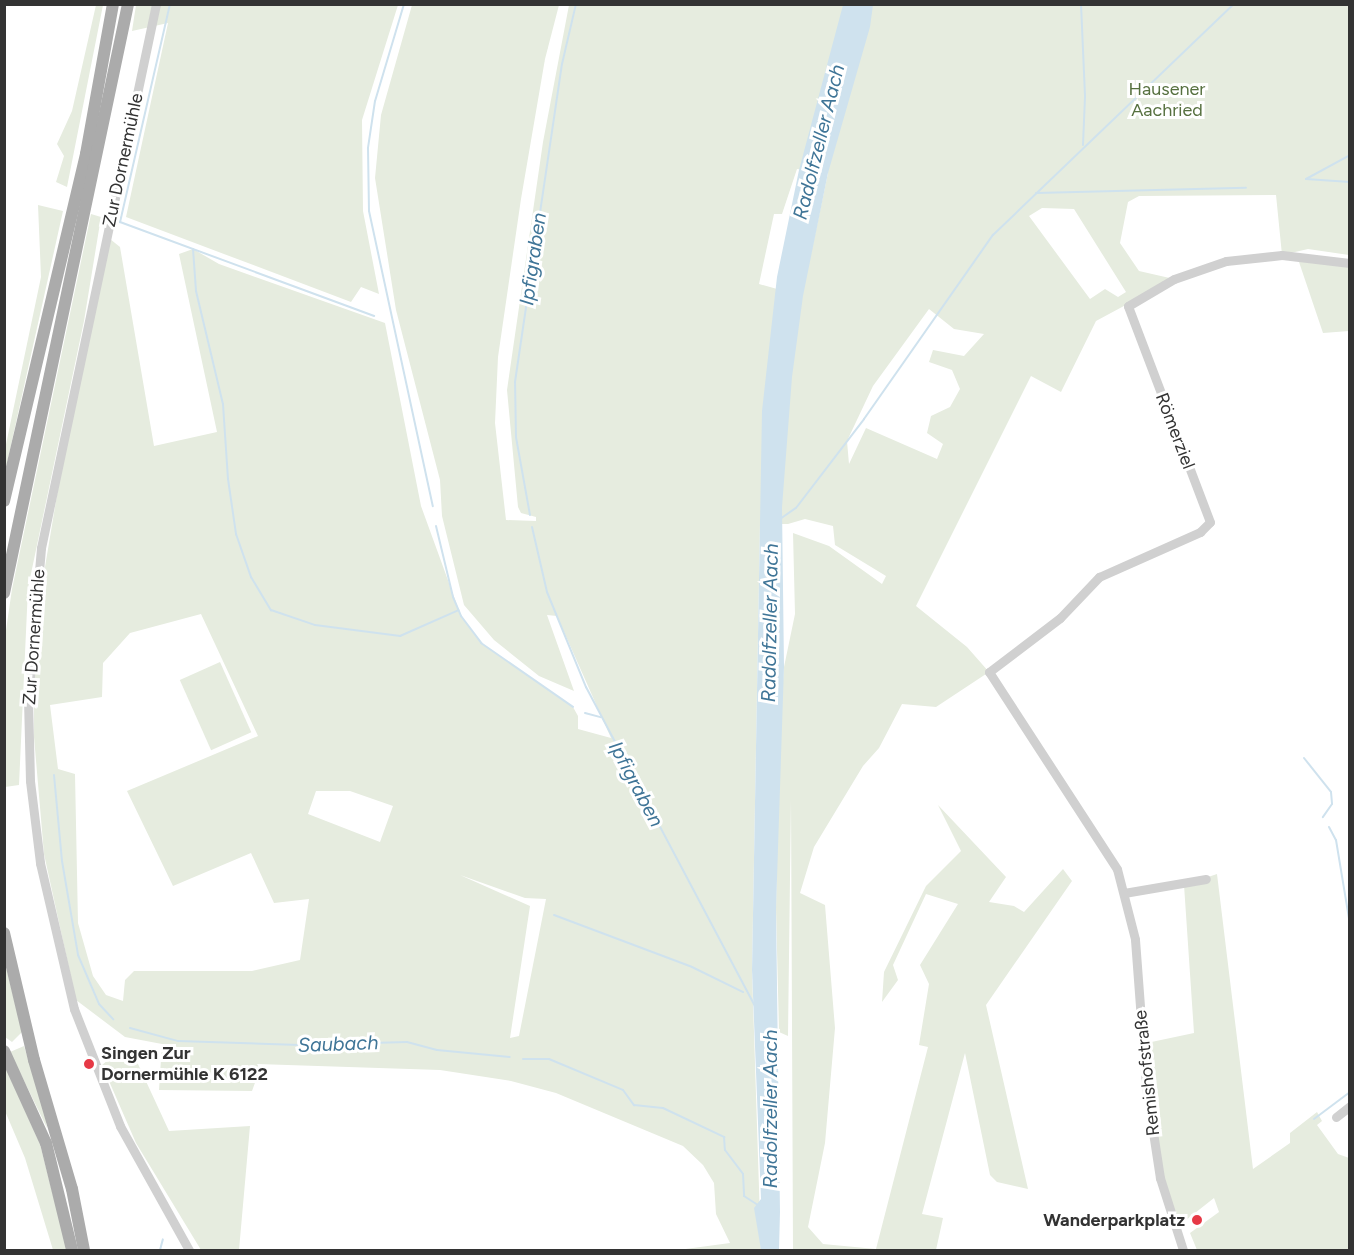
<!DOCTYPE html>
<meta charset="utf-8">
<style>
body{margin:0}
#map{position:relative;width:1354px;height:1255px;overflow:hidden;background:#fff;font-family:Figtree,sans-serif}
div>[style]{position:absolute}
.green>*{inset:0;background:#e6ecdf;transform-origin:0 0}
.water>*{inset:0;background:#cfe2ee}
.stream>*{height:2px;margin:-1px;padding:0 1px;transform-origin:1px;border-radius:1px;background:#cfe2ee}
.minor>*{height:9px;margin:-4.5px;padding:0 4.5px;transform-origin:4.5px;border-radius:4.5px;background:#d0d0d0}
.major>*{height:12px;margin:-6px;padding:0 6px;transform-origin:6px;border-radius:6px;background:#ababab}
.dots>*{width:16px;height:16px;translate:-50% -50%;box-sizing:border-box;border:3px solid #fff;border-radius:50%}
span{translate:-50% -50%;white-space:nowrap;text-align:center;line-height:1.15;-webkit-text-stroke:6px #fff;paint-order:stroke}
.park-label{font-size:18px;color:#56703f}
.street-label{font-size:18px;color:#333}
.poi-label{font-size:18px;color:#333;font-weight:700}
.left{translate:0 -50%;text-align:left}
.right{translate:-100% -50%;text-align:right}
.water-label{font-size:20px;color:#3f7597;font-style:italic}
.frame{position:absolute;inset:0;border:6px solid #333;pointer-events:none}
</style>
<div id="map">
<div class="green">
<i style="clip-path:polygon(96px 5px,103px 5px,67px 187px,56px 182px,64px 156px,57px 144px,72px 111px)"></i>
<i style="clip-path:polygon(136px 5px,398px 5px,362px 120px,363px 211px,379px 294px,361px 287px,351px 302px,126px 217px,168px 23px,132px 31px)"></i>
<i style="clip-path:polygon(evenodd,412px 5px,559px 5px,545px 59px,521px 199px,498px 357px,495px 423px,506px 520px,536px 521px,536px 517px,521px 513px,518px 507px,507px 390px,543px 142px,569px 5px,1349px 5px,1349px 255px,1308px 249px,1282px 255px,1276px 195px,1139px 196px,1128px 202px,1120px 243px,1139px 271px,1174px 279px,1096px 321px,1061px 392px,1031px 376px,916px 606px,967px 647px,989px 672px,936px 707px,902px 704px,879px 748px,863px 766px,814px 847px,800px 893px,825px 905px,835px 1028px,825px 1143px,808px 1227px,823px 1244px,876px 1249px,928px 1047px,919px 1045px,929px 984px,920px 965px,958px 904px,926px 894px,893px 965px,898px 980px,882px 1002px,884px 972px,926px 886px,961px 851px,938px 805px,1006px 877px,989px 902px,1014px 906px,1024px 912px,1063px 869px,1072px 881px,986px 1005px,1028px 1189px,997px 1182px,990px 1175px,965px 1053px,922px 1214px,943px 1218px,936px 1250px,793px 1250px,791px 799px,788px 1036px,779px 1032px,776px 909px,779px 737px,784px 667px,795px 614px,793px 533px,829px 546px,882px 584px,886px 576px,835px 545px,833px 526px,805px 519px,788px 524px,760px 524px,752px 970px,761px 1250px,678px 1250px,730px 1243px,716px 1214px,714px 1183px,703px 1165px,683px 1146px,556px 1093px,511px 1081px,440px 1070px,257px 1064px,260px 1069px,252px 1091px,159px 1090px,162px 1044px,125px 1037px,76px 1000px,44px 854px,34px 737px,34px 673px,42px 585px,60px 477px,110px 239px,120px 247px,154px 446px,217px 432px,179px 254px,193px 249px,219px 264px,385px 323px,421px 506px,461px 616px,481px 643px,573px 707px,578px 716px,578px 729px,611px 738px,557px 616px,547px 615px,574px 691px,539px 676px,494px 640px,464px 605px,442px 516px,440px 480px,396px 310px,375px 178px,381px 115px,412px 5px,797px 169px,828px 173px,802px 296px,759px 284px,774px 214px,782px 214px,797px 169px,412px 5px,1042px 208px,1074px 209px,1126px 292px,1118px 297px,1105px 289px,1090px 299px,1029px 216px,1042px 208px,412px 5px,929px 309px,954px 329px,984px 334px,964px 356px,933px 350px,929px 362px,952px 370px,960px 389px,950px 407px,931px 416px,927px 433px,943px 444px,937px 459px,866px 428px,849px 464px,847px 441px,873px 386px,929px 309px,412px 5px,201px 614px,258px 736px,127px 791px,173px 886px,251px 853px,274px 903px,309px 899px,300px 960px,252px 971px,134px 971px,125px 980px,123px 1001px,106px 995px,93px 976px,78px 923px,75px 774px,58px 769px,50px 705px,102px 697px,103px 663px,130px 633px,201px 614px,412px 5px,316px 791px,350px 791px,393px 806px,380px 842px,308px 814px,316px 791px,412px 5px,460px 875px,525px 898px,546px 899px,519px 1036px,510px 1038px,530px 906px,460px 875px)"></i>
<i style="clip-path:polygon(38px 205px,63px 211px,5px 472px,5px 449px,41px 277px)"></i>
<i style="clip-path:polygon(91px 214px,101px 217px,84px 321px,28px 588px,19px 785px,5px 787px,4px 644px,12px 589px)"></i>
<i style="clip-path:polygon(1298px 259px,1349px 263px,1349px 331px,1323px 333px)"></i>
<i style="left:220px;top:662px;width:77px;height:44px;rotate:66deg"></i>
<i style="clip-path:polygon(1217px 874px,1253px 1169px,1290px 1143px,1290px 1133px,1317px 1112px,1322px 1121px,1317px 1125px,1338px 1154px,1349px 1158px,1349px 1250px,1197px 1250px,1190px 1233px,1219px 1212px,1214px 1198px,1176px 1228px,1160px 1178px,1142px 1044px,1194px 1033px,1184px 885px)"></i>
<i style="clip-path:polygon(4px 959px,22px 1032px,12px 1042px,5px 1037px)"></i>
<i style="clip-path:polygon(24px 1046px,45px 1115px,47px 1128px,10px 1052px)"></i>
<i style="clip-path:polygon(132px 1051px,169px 1131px,250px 1126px,239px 1250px,201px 1250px,136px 1143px,102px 1065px,114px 1055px)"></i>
<i style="clip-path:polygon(4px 1064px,40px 1144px,67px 1250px,53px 1250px,25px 1158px,5px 1111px)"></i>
</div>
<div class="water">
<i style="clip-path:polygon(843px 5px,873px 5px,870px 27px,828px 173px,803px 296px,792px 377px,782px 507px,784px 667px,776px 909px,780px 1212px,779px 1250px,761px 1250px,754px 1208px,761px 1199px,752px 970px,762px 411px,777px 277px,799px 170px)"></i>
</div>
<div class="stream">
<i style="left:170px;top:4px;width:224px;rotate:102.9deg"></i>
<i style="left:120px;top:222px;width:271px;rotate:20.3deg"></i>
<i style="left:404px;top:4px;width:101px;rotate:106.6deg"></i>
<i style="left:375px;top:101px;width:48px;rotate:98.5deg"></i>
<i style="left:368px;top:148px;width:63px;rotate:89.1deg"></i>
<i style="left:369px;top:211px;width:302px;rotate:77.8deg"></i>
<i style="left:1081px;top:4px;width:93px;rotate:87.5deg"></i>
<i style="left:1085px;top:97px;width:48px;rotate:92.4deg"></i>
<i style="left:1306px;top:179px;width:50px;rotate:-28.6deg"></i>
<i style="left:1306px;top:179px;width:44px;rotate:3.9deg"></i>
<i style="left:1036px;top:193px;width:210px;rotate:-1.4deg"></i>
<i style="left:193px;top:249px;width:42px;rotate:85.9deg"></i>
<i style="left:196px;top:291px;width:116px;rotate:76.6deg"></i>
<i style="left:223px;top:404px;width:75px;rotate:86.2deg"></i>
<i style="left:228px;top:479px;width:56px;rotate:81.7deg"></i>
<i style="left:236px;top:534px;width:46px;rotate:70.8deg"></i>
<i style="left:251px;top:577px;width:39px;rotate:59deg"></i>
<i style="left:271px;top:610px;width:46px;rotate:18.8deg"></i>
<i style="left:315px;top:625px;width:86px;rotate:7.4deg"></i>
<i style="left:400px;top:636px;width:64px;rotate:-23.8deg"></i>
<i style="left:530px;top:515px;width:79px;rotate:-100.2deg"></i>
<i style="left:516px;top:437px;width:55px;rotate:-91deg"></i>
<i style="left:515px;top:382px;width:321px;rotate:-81.6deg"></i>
<i style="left:562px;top:64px;width:62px;rotate:-76.9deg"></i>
<i style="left:780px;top:519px;width:19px;rotate:-35deg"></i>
<i style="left:796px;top:508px;width:112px;rotate:-52.6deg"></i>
<i style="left:864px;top:419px;width:225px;rotate:-55deg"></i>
<i style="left:993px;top:235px;width:334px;rotate:-43.8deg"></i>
<i style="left:436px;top:526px;width:73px;rotate:76.5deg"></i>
<i style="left:453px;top:597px;width:21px;rotate:67deg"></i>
<i style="left:461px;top:616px;width:34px;rotate:53deg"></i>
<i style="left:481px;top:643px;width:112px;rotate:34.8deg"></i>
<i style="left:532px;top:527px;width:67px;rotate:77deg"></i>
<i style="left:547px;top:592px;width:103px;rotate:67.7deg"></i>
<i style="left:586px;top:687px;width:365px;rotate:62.1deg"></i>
<i style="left:585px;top:713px;width:16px;rotate:15deg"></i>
<i style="left:1304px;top:758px;width:43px;rotate:51.5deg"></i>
<i style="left:1331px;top:792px;width:12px;rotate:85deg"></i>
<i style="left:1332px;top:804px;width:16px;rotate:125deg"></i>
<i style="left:54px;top:775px;width:86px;rotate:84.7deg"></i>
<i style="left:62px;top:861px;width:95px;rotate:80.3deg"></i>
<i style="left:78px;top:955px;width:53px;rotate:66.8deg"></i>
<i style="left:99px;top:1004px;width:21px;rotate:47deg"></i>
<i style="left:1329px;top:827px;width:15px;rotate:62deg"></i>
<i style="left:1336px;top:840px;width:86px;rotate:80.6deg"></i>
<i style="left:554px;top:915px;width:147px;rotate:20.6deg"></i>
<i style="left:692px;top:967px;width:57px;rotate:26.1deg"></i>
<i style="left:130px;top:1028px;width:50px;rotate:15.2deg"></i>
<i style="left:178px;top:1041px;width:122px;rotate:1.9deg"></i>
<i style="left:300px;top:1045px;width:107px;rotate:-1.6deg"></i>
<i style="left:407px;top:1042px;width:31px;rotate:15deg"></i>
<i style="left:437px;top:1050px;width:73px;rotate:5.5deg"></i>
<i style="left:523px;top:1059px;width:26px"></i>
<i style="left:549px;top:1059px;width:80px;rotate:22.7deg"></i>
<i style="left:623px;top:1090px;width:19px;rotate:54deg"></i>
<i style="left:634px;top:1105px;width:29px;rotate:6deg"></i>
<i style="left:663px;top:1108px;width:68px;rotate:25.4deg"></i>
<i style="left:724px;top:1137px;width:13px;rotate:86deg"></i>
<i style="left:725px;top:1150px;width:30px;rotate:53deg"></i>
<i style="left:743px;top:1174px;width:22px;rotate:87deg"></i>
<i style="left:744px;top:1196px;width:17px;rotate:33deg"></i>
<i style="left:1314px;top:1119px;width:45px;rotate:-36.9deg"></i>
<i style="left:160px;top:1250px;width:11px;rotate:-75deg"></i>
</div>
<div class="minor">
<i style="left:156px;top:4px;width:556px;rotate:101.94deg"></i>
<i style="left:41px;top:548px;width:152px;rotate:94.9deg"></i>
<i style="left:28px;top:699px;width:82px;rotate:88.6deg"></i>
<i style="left:30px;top:781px;width:83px;rotate:83deg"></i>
<i style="left:40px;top:863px;width:150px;rotate:76.9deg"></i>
<i style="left:74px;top:1009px;width:126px;rotate:68.5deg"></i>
<i style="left:120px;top:1126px;width:142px;rotate:60.9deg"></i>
<i style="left:1124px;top:893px;width:83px;rotate:-9.7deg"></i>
<i style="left:1336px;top:1117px;width:18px;rotate:-38deg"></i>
<i style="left:1183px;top:1250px;width:76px;rotate:-107.7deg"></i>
<i style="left:1160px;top:1178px;width:93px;rotate:-98.7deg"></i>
<i style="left:1146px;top:1086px;width:147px;rotate:-94.3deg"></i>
<i style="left:1135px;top:939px;width:72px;rotate:-104.4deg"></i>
<i style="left:1117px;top:869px;width:235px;rotate:-123deg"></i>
<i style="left:989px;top:672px;width:89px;rotate:-37.3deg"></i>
<i style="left:1060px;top:618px;width:57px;rotate:-46.4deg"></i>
<i style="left:1099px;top:577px;width:111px;rotate:-24deg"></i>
<i style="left:1200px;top:532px;width:14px;rotate:-45deg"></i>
<i style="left:1210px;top:522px;width:231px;rotate:-110.8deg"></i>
<i style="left:1128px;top:306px;width:53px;rotate:-30.4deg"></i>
<i style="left:1174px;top:279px;width:55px;rotate:-19.1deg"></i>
<i style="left:1226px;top:261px;width:56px;rotate:-6.1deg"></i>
<i style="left:1282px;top:255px;width:68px;rotate:6.7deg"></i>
</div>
<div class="major">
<i style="left:4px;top:501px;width:357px;rotate:-76.7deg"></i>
<i style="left:86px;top:154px;width:152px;rotate:-79.8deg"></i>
<i style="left:4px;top:593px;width:602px;rotate:-78.11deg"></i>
<i style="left:4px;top:933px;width:130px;rotate:76.7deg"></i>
<i style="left:34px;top:1060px;width:134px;rotate:73.6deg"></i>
<i style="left:72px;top:1189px;width:62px;rotate:78.9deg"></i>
<i style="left:4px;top:1051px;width:101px;rotate:65.5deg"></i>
<i style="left:46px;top:1143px;width:110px;rotate:76.3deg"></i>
</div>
<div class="dots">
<i style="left:89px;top:1064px;background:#e63946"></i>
<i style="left:1197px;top:1220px;background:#e63946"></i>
</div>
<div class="park-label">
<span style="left:1167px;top:100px">Hausener<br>Aachried</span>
</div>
<div class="street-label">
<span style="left:123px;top:160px;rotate:-78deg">Zur Dornermühle</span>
<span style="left:1175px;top:431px;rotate:69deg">Römerziel</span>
<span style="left:34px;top:637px;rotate:-86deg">Zur Dornermühle</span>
<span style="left:1147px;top:1073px;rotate:-96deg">Remishofstraße</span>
</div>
<div class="poi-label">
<span class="left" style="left:101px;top:1064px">Singen Zur<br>Dornermühle K 6122</span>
<span class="right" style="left:1185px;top:1220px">Wanderparkplatz</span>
</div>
<div class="water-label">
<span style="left:819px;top:142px;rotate:-76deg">Radolfzeller Aach</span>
<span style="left:533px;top:259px;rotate:-82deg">Ipfigraben</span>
<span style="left:770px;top:623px;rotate:-89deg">Radolfzeller Aach</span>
<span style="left:636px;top:784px;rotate:62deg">Ipfigraben</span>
<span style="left:338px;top:1044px;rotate:-2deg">Saubach</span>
<span style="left:770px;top:1109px;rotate:-90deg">Radolfzeller Aach</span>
</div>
<div class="frame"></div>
</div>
